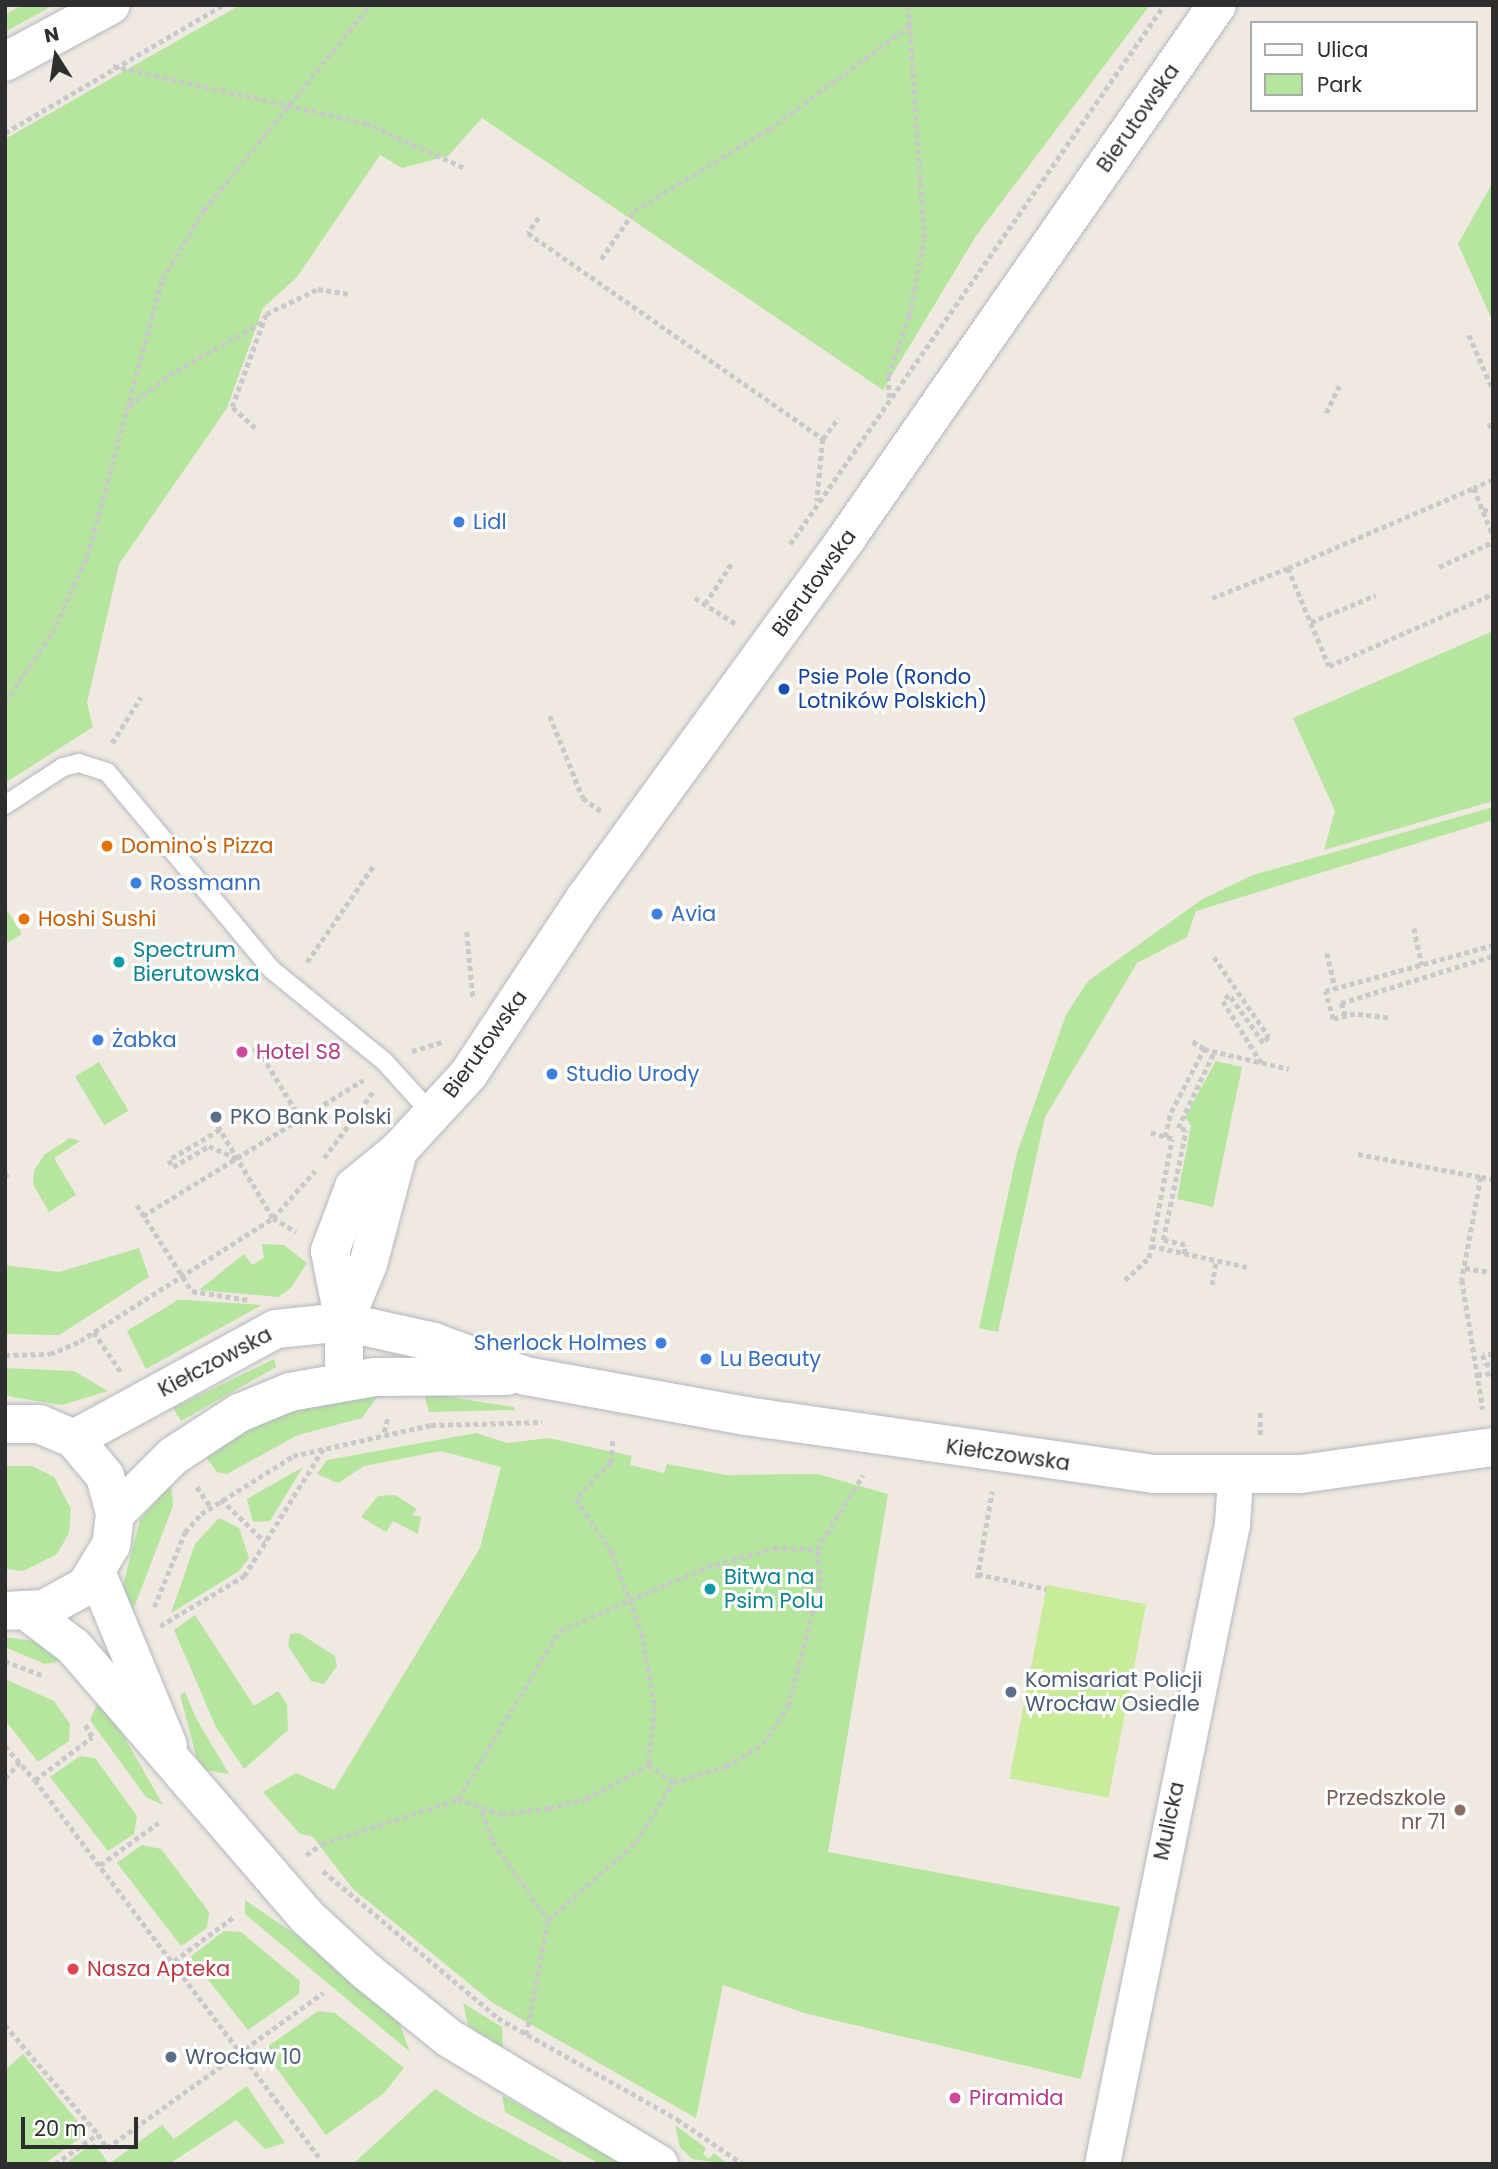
<!DOCTYPE html>
<meta charset="utf-8">
<style>
body{margin:0}
#map{position:relative;width:1498px;height:2169px;overflow:hidden;background:#efe9e1;font-family:Poppins,sans-serif}
div>[style]{position:absolute}
.green>*{inset:0;background:#b6e59e;transform-origin:0 0}
.pitch>*{inset:0;background:#c9ec9a;transform-origin:0 0}
.path>*{height:4.5px;margin-top:-2.25px;transform-origin:0;background:repeating-linear-gradient(90deg,#c9c9c9 0 5px,transparent 0 8.5px)}
.roads{filter:drop-shadow(0 0 2px #b4b7c1) drop-shadow(0 0 2px #b4b7c1)}
.service>*{height:18px;margin:-9px;padding:0 9px;transform-origin:9px;border-radius:9px;background:#fff}
.minor>*{height:35px;margin:-17.5px;padding:0 17.5px;transform-origin:17.5px;border-radius:17.5px;background:#fff}
.tertiary>*{height:38px;margin:-19px;padding:0 19px;transform-origin:19px;border-radius:19px;background:#fff}
.secondary>*{height:38px;margin:-19px;padding:0 19px;transform-origin:19px;border-radius:19px;background:#fff}
.dots>*{width:19px;height:19px;translate:-50% -50%;box-sizing:border-box;border:4px solid #fff;border-radius:50%}
span{translate:-50% -50%;white-space:nowrap;text-align:center;line-height:1.15;-webkit-text-stroke:6px #fff;paint-order:stroke}
.street-label{font-size:21px;color:#2e2e2e}
.shop-label{font-size:21px;color:#366cbe}
.left{translate:0 -50%;text-align:left}
.right{translate:-100% -50%;text-align:right}
.transit-label{font-size:21px;color:#164399}
.food-label{font-size:21px;color:#c56008}
.culture-label{font-size:21px;color:#0d838f}
.hotel-label{font-size:21px;color:#b23c85}
.service-label{font-size:21px;color:#4e5e75}
.education-label{font-size:21px;color:#785e54}
.health-label{font-size:21px;color:#be3a42}
.frame{position:absolute;inset:0;border:7px solid #2e2e2e;pointer-events:none}
.legend{position:absolute;left:1250px;top:21px;width:228px;height:91px;box-sizing:border-box;background:#fff;border:2px solid #ababab;margin:0;padding:9px 12px;list-style:none;font-size:21px;color:#2e2e2e}
.legend li{display:flex;align-items:center;gap:14px;height:35px}
.legend b{width:35px;border:2px solid #ababab}
.north{position:absolute;left:21px;top:21px;width:70px;height:70px;-webkit-text-stroke:5px #fff;paint-order:stroke;rotate:348deg;font-size:19px;font-weight:700;line-height:28px;text-align:center;color:#2e2e2e}
.north::after{content:'';display:block;margin:auto;width:24px;height:32px;background:#2e2e2e;clip-path:polygon(50% 0,100% 100%,50% 72%,0 100%)}
.scale{position:absolute;left:21px;top:2117px;width:117px;height:32px;box-sizing:border-box;border:4px solid #2e2e2e;border-top:0;padding-left:9px;font-size:21px;line-height:24px;white-space:nowrap;color:#2e2e2e;-webkit-text-stroke:5px #fff;paint-order:stroke}
</style>
<div id="map">
<div class="green">
<i style="clip-path:polygon(22px 5px,54px 5px,5px 32px,5px 15px)"></i>
<i style="clip-path:polygon(240px 5px,1150px 5px,976px 236px,883px 390px,482px 118px,448px 156px,402px 168px,380px 155px,297px 277px,263px 308px,227px 408px,119px 564px,87px 703px,93px 727px,5px 783px,5px 139px)"></i>
<i style="clip-path:polygon(1493px 182px,1493px 322px,1458px 244px)"></i>
<i style="clip-path:polygon(1493px 631px,1493px 801px,1324px 850px,1335px 811px,1293px 718px)"></i>
<i style="clip-path:polygon(1493px 807px,1493px 820px,1196px 911px,1187px 937px,1137px 963px,1045px 1117px,998px 1332px,979px 1328px,1017px 1153px,1066px 1015px,1088px 981px,1201px 900px,1253px 875px)"></i>
<i style="clip-path:polygon(5px 907px,22px 934px,5px 944px)"></i>
<i style="clip-path:polygon(1216px 1061px,1242px 1067px,1213px 1207px,1177px 1199px,1191px 1126px,1185px 1117px)"></i>
<i style="left:99px;top:1062px;width:57px;height:28px;rotate:59deg"></i>
<i style="clip-path:polygon(70px 1138px,80px 1141px,54px 1158px,76px 1195px,49px 1212px,33px 1184px,34px 1171px,44px 1155px)"></i>
<i style="clip-path:polygon(262px 1244px,284px 1245px,307px 1263px,290px 1289px,278px 1297px,199px 1290px,244px 1254px,252px 1265px,264px 1258px)"></i>
<i style="clip-path:polygon(139px 1248px,149px 1277px,59px 1335px,5px 1334px,5px 1265px,59px 1272px)"></i>
<i style="clip-path:polygon(178px 1300px,185px 1300px,262px 1305px,146px 1369px,127px 1331px)"></i>
<i style="clip-path:polygon(274px 1359px,276px 1367px,181px 1421px,173px 1408px)"></i>
<i style="clip-path:polygon(5px 1368px,74px 1371px,108px 1391px,62px 1405px,12px 1397px,5px 1394px)"></i>
<i style="clip-path:polygon(380px 1393px,362px 1418px,298px 1435px,227px 1474px,217px 1472px,204px 1454px,287px 1409px)"></i>
<i style="clip-path:polygon(424px 1393px,514px 1407px,515px 1410px,429px 1412px)"></i>
<i style="clip-path:polygon(476px 1433px,507px 1443px,548px 1438px,632px 1456px,630px 1465px,664px 1473px,667px 1464px,726px 1475px,818px 1474px,888px 1494px,828px 1852px,1120px 1907px,1081px 2079px,804px 2013px,723px 1985px,696px 2118px,493px 2003px,353px 1889px,313px 1837px,299px 1833px,263px 1792px,296px 1773px,334px 1790px,480px 1548px,501px 1467px,441px 1451px,364px 1466px,338px 1483px,317px 1474px,327px 1460px)"></i>
<i style="clip-path:polygon(5px 1466px,32px 1466px,54px 1477px,71px 1509px,69px 1533px,57px 1554px,23px 1571px,5px 1569px)"></i>
<i style="clip-path:polygon(303px 1467px,270px 1521px,253px 1522px,247px 1499px)"></i>
<i style="clip-path:polygon(171px 1483px,173px 1506px,133px 1610px,122px 1589px,140px 1520px)"></i>
<i style="clip-path:polygon(395px 1495px,417px 1509px,412px 1515px,421px 1517px,418px 1534px,393px 1521px,386px 1532px,361px 1517px,378px 1496px)"></i>
<i style="clip-path:polygon(219px 1518px,239px 1528px,249px 1558px,239px 1571px,171px 1613px,195px 1544px)"></i>
<i style="clip-path:polygon(195px 1615px,254px 1706px,278px 1691px,287px 1704px,288px 1730px,244px 1769px,216px 1727px,174px 1630px)"></i>
<i style="clip-path:polygon(299px 1633px,335px 1656px,337px 1666px,324px 1684px,311px 1681px,288px 1646px,290px 1634px)"></i>
<i style="clip-path:polygon(5px 1637px,34px 1641px,67px 1660px,45px 1664px,5px 1647px)"></i>
<i style="clip-path:polygon(5px 1679px,54px 1701px,70px 1724px,69px 1741px,38px 1762px,5px 1720px)"></i>
<i style="clip-path:polygon(185px 1692px,196px 1718px,229px 1774px,205px 1770px,197px 1759px,180px 1695px)"></i>
<i style="clip-path:polygon(100px 1697px,107px 1707px,163px 1805px,146px 1797px,90px 1720px)"></i>
<i style="clip-path:polygon(80px 1756px,95px 1758px,137px 1816px,134px 1834px,108px 1851px,50px 1777px)"></i>
<i style="clip-path:polygon(142px 1845px,161px 1849px,209px 1912px,207px 1928px,181px 1946px,117px 1863px)"></i>
<i style="clip-path:polygon(245px 1900px,299px 1937px,399px 2022px,410px 2052px,245px 1914px)"></i>
<i style="clip-path:polygon(224px 1931px,241px 1932px,300px 1981px,299px 1994px,248px 2030px,190px 1957px)"></i>
<i style="clip-path:polygon(463px 2003px,502px 2027px,503px 2048px,468px 2025px)"></i>
<i style="clip-path:polygon(318px 2011px,335px 2013px,404px 2068px,384px 2093px,326px 2135px,263px 2050px)"></i>
<i style="clip-path:polygon(23px 2054px,87px 2133px,44px 2164px,5px 2164px,5px 2070px)"></i>
<i style="clip-path:polygon(247px 2086px,285px 2143px,265px 2149px,236px 2120px,169px 2164px,109px 2164px,162px 2125px,174px 2139px)"></i>
<i style="clip-path:polygon(435px 2089px,474px 2114px,567px 2164px,353px 2164px)"></i>
<i style="clip-path:polygon(502px 2095px,621px 2164px,600px 2164px,505px 2112px)"></i>
<i style="clip-path:polygon(675px 2125px,706px 2148px,703px 2154px,709px 2159px,714px 2153px,728px 2164px,692px 2159px,680px 2147px)"></i>
<i style="clip-path:polygon(94px 2143px,109px 2164px,64px 2164px)"></i>
</div>
<div class="pitch">
<i style="left:1047px;top:1585px;width:101px;height:197px;rotate:11deg"></i>
</div>
<div class="path">
<i style="left:113px;top:66px;width:259px;rotate:12.7deg"></i>
<i style="left:366px;top:123px;width:107px;rotate:24.4deg"></i>
<i style="left:5px;top:133px;width:253px;rotate:-30.4deg"></i>
<i style="left:539px;top:218px;width:19px;rotate:126deg"></i>
<i style="left:528px;top:233px;width:360px;rotate:34.9deg"></i>
<i style="left:823px;top:439px;width:62px;rotate:95.5deg"></i>
<i style="left:601px;top:259px;width:58px;rotate:-55.5deg"></i>
<i style="left:634px;top:211px;width:158px;rotate:-31.3deg"></i>
<i style="left:769px;top:129px;width:174px;rotate:-36.3deg"></i>
<i style="left:1469px;top:335px;width:60px;rotate:66.4deg"></i>
<i style="left:889px;top:398px;width:22px;rotate:-93deg"></i>
<i style="left:888px;top:376px;width:64px;rotate:-70.7deg"></i>
<i style="left:909px;top:316px;width:78px;rotate:-79deg"></i>
<i style="left:924px;top:239px;width:235px;rotate:-93.9deg"></i>
<i style="left:129px;top:406px;width:51px;rotate:-37.8deg"></i>
<i style="left:169px;top:375px;width:109px;rotate:-29.6deg"></i>
<i style="left:1326px;top:413px;width:30px;rotate:-64deg"></i>
<i style="left:1489px;top:423px;width:10px;rotate:66deg"></i>
<i style="left:255px;top:428px;width:31px;rotate:-138deg"></i>
<i style="left:232px;top:407px;width:99px;rotate:-69.9deg"></i>
<i style="left:266px;top:314px;width:58px;rotate:-25.7deg"></i>
<i style="left:318px;top:289px;width:30px;rotate:9deg"></i>
<i style="left:823px;top:439px;width:26px;rotate:-54deg"></i>
<i style="left:1493px;top:480px;width:21px;rotate:157deg"></i>
<i style="left:1474px;top:488px;width:52px;rotate:68.4deg"></i>
<i style="left:1483px;top:511px;width:11px;rotate:-22deg"></i>
<i style="left:790px;top:544px;width:656px;rotate:-55.24deg"></i>
<i style="left:1439px;top:567px;width:60px;rotate:-24.8deg"></i>
<i style="left:1288px;top:568px;width:202px;rotate:-23.3deg"></i>
<i style="left:695px;top:598px;width:49px;rotate:32.4deg"></i>
<i style="left:1212px;top:598px;width:82px;rotate:-21.5deg"></i>
<i style="left:1288px;top:568px;width:106px;rotate:67.3deg"></i>
<i style="left:1329px;top:666px;width:179px;rotate:-23.7deg"></i>
<i style="left:705px;top:604px;width:48px;rotate:-57deg"></i>
<i style="left:1311px;top:622px;width:70px;rotate:-22.6deg"></i>
<i style="left:5px;top:702px;width:83px;rotate:-55.7deg"></i>
<i style="left:52px;top:633px;width:84px;rotate:-65.3deg"></i>
<i style="left:87px;top:557px;width:288px;rotate:-74.9deg"></i>
<i style="left:162px;top:279px;width:81px;rotate:-58.7deg"></i>
<i style="left:204px;top:210px;width:264px;rotate:-51deg"></i>
<i style="left:550px;top:716px;width:88px;rotate:68.1deg"></i>
<i style="left:583px;top:798px;width:22px;rotate:36deg"></i>
<i style="left:112px;top:743px;width:54px;rotate:-57.8deg"></i>
<i style="left:1414px;top:928px;width:38px;rotate:78deg"></i>
<i style="left:467px;top:932px;width:65px;rotate:84.7deg"></i>
<i style="left:1327px;top:953px;width:37px;rotate:77deg"></i>
<i style="left:1214px;top:957px;width:97px;rotate:55.5deg"></i>
<i style="left:1269px;top:1037px;width:8px;rotate:135deg"></i>
<i style="left:1263px;top:1043px;width:59px;rotate:-125.3deg"></i>
<i style="left:1229px;top:995px;width:8px;rotate:135deg"></i>
<i style="left:1223px;top:1001px;width:74px;rotate:58.2deg"></i>
<i style="left:307px;top:962px;width:118px;rotate:-55.4deg"></i>
<i style="left:1345px;top:1016px;width:14px;rotate:-107deg"></i>
<i style="left:1341px;top:1003px;width:159px;rotate:-17.2deg"></i>
<i style="left:1388px;top:1018px;width:33px;rotate:-173deg"></i>
<i style="left:1355px;top:1014px;width:23px;rotate:167deg"></i>
<i style="left:1333px;top:1019px;width:29px;rotate:-106deg"></i>
<i style="left:1325px;top:991px;width:174px;rotate:-15.3deg"></i>
<i style="left:1204px;top:1049px;width:87px;rotate:13.2deg"></i>
<i style="left:253px;top:1051px;width:5px;rotate:-22deg"></i>
<i style="left:258px;top:1049px;width:82px;rotate:58.4deg"></i>
<i style="left:412px;top:1051px;width:34px;rotate:-17deg"></i>
<i style="left:218px;top:1126px;width:107px;rotate:59.1deg"></i>
<i style="left:273px;top:1218px;width:27px;rotate:31deg"></i>
<i style="left:220px;top:1130px;width:59px;rotate:149.5deg"></i>
<i style="left:169px;top:1160px;width:8px;rotate:60deg"></i>
<i style="left:173px;top:1167px;width:42px;rotate:-30.3deg"></i>
<i style="left:209px;top:1146px;width:30px;rotate:24deg"></i>
<i style="left:1165px;top:1137px;width:26px;rotate:-77deg"></i>
<i style="left:1171px;top:1112px;width:71px;rotate:-62.4deg"></i>
<i style="left:1204px;top:1049px;width:16px;rotate:-150deg"></i>
<i style="left:1358px;top:1154px;width:125px;rotate:10.6deg"></i>
<i style="left:1481px;top:1177px;width:105px;rotate:100.5deg"></i>
<i style="left:1462px;top:1280px;width:131px;rotate:80.8deg"></i>
<i style="left:324px;top:1158px;width:82px;rotate:-53.4deg"></i>
<i style="left:5px;top:1176px;width:4px;rotate:-34deg"></i>
<i style="left:1481px;top:1177px;width:12px;rotate:9deg"></i>
<i style="left:137px;top:1205px;width:102px;rotate:57.4deg"></i>
<i style="left:192px;top:1291px;width:57px;rotate:9.1deg"></i>
<i style="left:143px;top:1216px;width:259px;rotate:-31.7deg"></i>
<i style="left:1151px;top:1246px;width:98px;rotate:12.3deg"></i>
<i style="left:1184px;top:1254px;width:9px;rotate:-84deg"></i>
<i style="left:1185px;top:1245px;width:23px;rotate:-167deg"></i>
<i style="left:1163px;top:1240px;width:112px;rotate:-78.2deg"></i>
<i style="left:1186px;top:1130px;width:8px;rotate:-166deg"></i>
<i style="left:1178px;top:1128px;width:82px;rotate:-64.7deg"></i>
<i style="left:1465px;top:1268px;width:24px;rotate:9deg"></i>
<i style="left:1125px;top:1280px;width:33px;rotate:-43deg"></i>
<i style="left:1149px;top:1258px;width:121px;rotate:-79.1deg"></i>
<i style="left:1172px;top:1139px;width:25px;rotate:-164deg"></i>
<i style="left:1212px;top:1285px;width:24px;rotate:-81deg"></i>
<i style="left:94px;top:1332px;width:48px;rotate:56deg"></i>
<i style="left:1493px;top:1354px;width:10px;rotate:174deg"></i>
<i style="left:1483px;top:1355px;width:10px;rotate:79deg"></i>
<i style="left:1485px;top:1365px;width:8px;rotate:-14deg"></i>
<i style="left:5px;top:1355px;width:45px;rotate:-1.3deg"></i>
<i style="left:50px;top:1354px;width:33px;rotate:-23deg"></i>
<i style="left:80px;top:1341px;width:229px;rotate:-32.5deg"></i>
<i style="left:273px;top:1218px;width:63px;rotate:-48.2deg"></i>
<i style="left:1477px;top:1375px;width:16px;rotate:-7deg"></i>
<i style="left:384px;top:1432px;width:16px;rotate:-76deg"></i>
<i style="left:1260px;top:1435px;width:24px;rotate:-90deg"></i>
<i style="left:613px;top:1441px;width:21px;rotate:95deg"></i>
<i style="left:611px;top:1462px;width:51px;rotate:133.4deg"></i>
<i style="left:576px;top:1499px;width:64px;rotate:55.8deg"></i>
<i style="left:612px;top:1552px;width:86px;rotate:69.7deg"></i>
<i style="left:642px;top:1633px;width:76px;rotate:80.2deg"></i>
<i style="left:655px;top:1708px;width:57px;rotate:97deg"></i>
<i style="left:197px;top:1487px;width:24px;rotate:55deg"></i>
<i style="left:221px;top:1499px;width:62px;rotate:44.3deg"></i>
<i style="left:978px;top:1574px;width:70px;rotate:12.4deg"></i>
<i style="left:977px;top:1578px;width:88px;rotate:-80.2deg"></i>
<i style="left:154px;top:1607px;width:81px;rotate:-67.5deg"></i>
<i style="left:185px;top:1532px;width:24px;rotate:-48deg"></i>
<i style="left:201px;top:1514px;width:109px;rotate:-32.2deg"></i>
<i style="left:293px;top:1456px;width:141px;rotate:-12.7deg"></i>
<i style="left:431px;top:1425px;width:111px;rotate:-1.5deg"></i>
<i style="left:160px;top:1626px;width:98px;rotate:-30.8deg"></i>
<i style="left:244px;top:1576px;width:153px;rotate:-58.1deg"></i>
<i style="left:5px;top:1661px;width:42px;rotate:21deg"></i>
<i style="left:5px;top:1746px;width:45px;rotate:48.6deg"></i>
<i style="left:35px;top:1780px;width:71px;rotate:-37deg"></i>
<i style="left:92px;top:1737px;width:16px;rotate:-120deg"></i>
<i style="left:5px;top:1778px;width:22px;rotate:-47deg"></i>
<i style="left:35px;top:1780px;width:472px;rotate:53deg"></i>
<i style="left:458px;top:1799px;width:196px;rotate:-59deg"></i>
<i style="left:559px;top:1631px;width:161px;rotate:-23.4deg"></i>
<i style="left:707px;top:1567px;width:70px;rotate:-15.8deg"></i>
<i style="left:774px;top:1548px;width:43px;rotate:1.3deg"></i>
<i style="left:482px;top:1811px;width:33px;rotate:70deg"></i>
<i style="left:493px;top:1842px;width:95px;rotate:54.8deg"></i>
<i style="left:306px;top:1855px;width:19px;rotate:-35deg"></i>
<i style="left:322px;top:1844px;width:143px;rotate:-18.3deg"></i>
<i style="left:458px;top:1799px;width:46px;rotate:18.8deg"></i>
<i style="left:502px;top:1814px;width:47px;rotate:-7.3deg"></i>
<i style="left:549px;top:1808px;width:38px;rotate:-14deg"></i>
<i style="left:586px;top:1799px;width:71px;rotate:-28.7deg"></i>
<i style="left:648px;top:1765px;width:30px;rotate:34deg"></i>
<i style="left:673px;top:1782px;width:55px;rotate:-16.8deg"></i>
<i style="left:726px;top:1766px;width:43px;rotate:-30.7deg"></i>
<i style="left:763px;top:1744px;width:45px;rotate:-56.7deg"></i>
<i style="left:788px;top:1706px;width:128px;rotate:-75.5deg"></i>
<i style="left:820px;top:1582px;width:33px;rotate:-95deg"></i>
<i style="left:817px;top:1549px;width:87px;rotate:-58.1deg"></i>
<i style="left:100px;top:1865px;width:72px;rotate:-35.9deg"></i>
<i style="left:323px;top:1871px;width:229px;rotate:40deg"></i>
<i style="left:498px;top:2018px;width:206px;rotate:29.4deg"></i>
<i style="left:677px;top:2119px;width:80px;rotate:34.3deg"></i>
<i style="left:174px;top:1961px;width:76px;rotate:-36.4deg"></i>
<i style="left:5px;top:2025px;width:143px;rotate:49.5deg"></i>
<i style="left:526px;top:2035px;width:117px;rotate:-79.2deg"></i>
<i style="left:548px;top:1920px;width:118px;rotate:-41.6deg"></i>
<i style="left:636px;top:1842px;width:70px;rotate:-58.3deg"></i>
<i style="left:55px;top:2164px;width:52px;rotate:-34.9deg"></i>
<i style="left:98px;top:2134px;width:17px;rotate:57deg"></i>
<i style="left:107px;top:2148px;width:266px;rotate:-35.7deg"></i>
</div>
<div class="roads">
<div class="service">
<i style="left:5px;top:805px;width:69px;rotate:-33.2deg"></i>
<i style="left:63px;top:767px;width:16px;rotate:-14deg"></i>
<i style="left:79px;top:763px;width:29px;rotate:18deg"></i>
<i style="left:107px;top:772px;width:256px;rotate:50.2deg"></i>
<i style="left:271px;top:969px;width:146px;rotate:39.2deg"></i>
<i style="left:384px;top:1061px;width:72px;rotate:47.8deg"></i>
</div>
<div class="minor">
<i style="left:1102px;top:2164px;width:653px;rotate:-78.52deg"></i>
<i style="left:1232px;top:1524px;width:47px;rotate:-86.3deg"></i>
</div>
<div class="tertiary">
<i style="left:344px;top:1322px;width:63px;rotate:-67.5deg"></i>
<i style="left:368px;top:1264px;width:117px;rotate:-75.1deg"></i>
<i style="left:344px;top:1382px;width:60px;rotate:-90deg"></i>
<i style="left:344px;top:1322px;width:72px;rotate:-101.2deg"></i>
<i style="left:330px;top:1251px;width:68px;rotate:-69.4deg"></i>
<i style="left:354px;top:1187px;width:57px;rotate:-39.3deg"></i>
<i style="left:398px;top:1151px;width:103px;rotate:-47.4deg"></i>
<i style="left:468px;top:1075px;width:214px;rotate:-56.5deg"></i>
<i style="left:586px;top:897px;width:442px;rotate:-54deg"></i>
<i style="left:846px;top:539px;width:650px;rotate:-55.21deg"></i>
<i style="left:5px;top:1424px;width:34px"></i>
<i style="left:39px;top:1424px;width:38px;rotate:23deg"></i>
<i style="left:74px;top:1439px;width:48px;rotate:50deg"></i>
<i style="left:105px;top:1476px;width:39px;rotate:75deg"></i>
<i style="left:115px;top:1514px;width:31px;rotate:97deg"></i>
<i style="left:111px;top:1545px;width:48px;rotate:121.4deg"></i>
<i style="left:86px;top:1586px;width:48px;rotate:151.3deg"></i>
<i style="left:44px;top:1609px;width:34px;rotate:177deg"></i>
<i style="left:74px;top:1439px;width:230px;rotate:-28.6deg"></i>
<i style="left:276px;top:1329px;width:68px;rotate:-5.9deg"></i>
<i style="left:344px;top:1322px;width:92px;rotate:12.5deg"></i>
<i style="left:434px;top:1342px;width:98px;rotate:20.3deg"></i>
<i style="left:526px;top:1376px;width:224px;rotate:10.3deg"></i>
<i style="left:746px;top:1416px;width:412px;rotate:8.1deg"></i>
<i style="left:1154px;top:1474px;width:147px"></i>
<i style="left:1301px;top:1474px;width:194px;rotate:-8deg"></i>
<i style="left:115px;top:1514px;width:82px;rotate:-45deg"></i>
<i style="left:173px;top:1456px;width:79px;rotate:-33.1deg"></i>
<i style="left:239px;top:1413px;width:55px;rotate:-22.4deg"></i>
<i style="left:290px;top:1392px;width:86px;rotate:-10deg"></i>
<i style="left:375px;top:1377px;width:132px;rotate:-0.4deg"></i>
<i style="left:97px;top:1574px;width:185px;rotate:67.5deg"></i>
<i style="left:28px;top:1612px;width:58px;rotate:37.3deg"></i>
<i style="left:74px;top:1647px;width:357px;rotate:49.2deg"></i>
<i style="left:307px;top:1917px;width:80px;rotate:42.5deg"></i>
<i style="left:366px;top:1971px;width:107px;rotate:38.9deg"></i>
<i style="left:449px;top:2038px;width:245px;rotate:31deg"></i>
</div>
<div class="secondary">
<i style="left:5px;top:62px;width:120px;rotate:-28.3deg"></i>
</div>
</div>
<div class="dots">
<i style="left:459px;top:522px;background:#3f7fe0"></i>
<i style="left:784px;top:689px;background:#1a4fb4"></i>
<i style="left:107px;top:846px;background:#e8710a"></i>
<i style="left:136px;top:883px;background:#3f7fe0"></i>
<i style="left:657px;top:914px;background:#3f7fe0"></i>
<i style="left:24px;top:919px;background:#e8710a"></i>
<i style="left:119px;top:962px;background:#0f9aa8"></i>
<i style="left:98px;top:1040px;background:#3f7fe0"></i>
<i style="left:242px;top:1052px;background:#d1479c"></i>
<i style="left:552px;top:1074px;background:#3f7fe0"></i>
<i style="left:216px;top:1117px;background:#5c6f8a"></i>
<i style="left:661px;top:1343px;background:#3f7fe0"></i>
<i style="left:706px;top:1359px;background:#3f7fe0"></i>
<i style="left:710px;top:1589px;background:#0f9aa8"></i>
<i style="left:1011px;top:1692px;background:#5c6f8a"></i>
<i style="left:1460px;top:1810px;background:#8d6e63"></i>
<i style="left:73px;top:1969px;background:#e0444e"></i>
<i style="left:171px;top:2057px;background:#5c6f8a"></i>
<i style="left:955px;top:2098px;background:#d1479c"></i>
</div>
<div class="street-label">
<span style="left:1138px;top:118px;rotate:-55deg">Bierutowska</span>
<span style="left:814px;top:583px;rotate:-54deg">Bierutowska</span>
<span style="left:485px;top:1044px;rotate:-54deg">Bierutowska</span>
<span style="left:215px;top:1362px;rotate:-28deg">Kiełczowska</span>
<span style="left:1008px;top:1455px;rotate:8deg">Kiełczowska</span>
<span style="left:1169px;top:1821px;rotate:-78deg">Mulicka</span>
</div>
<div class="shop-label">
<span class="left" style="left:473px;top:522px">Lidl</span>
<span class="left" style="left:150px;top:883px">Rossmann</span>
<span class="left" style="left:671px;top:914px">Avia</span>
<span class="left" style="left:112px;top:1040px">Żabka</span>
<span class="left" style="left:566px;top:1074px">Studio Urody</span>
<span class="right" style="left:647px;top:1343px">Sherlock Holmes</span>
<span class="left" style="left:720px;top:1359px">Lu Beauty</span>
</div>
<div class="transit-label">
<span class="left" style="left:798px;top:689px">Psie Pole (Rondo<br>Lotników Polskich)</span>
</div>
<div class="food-label">
<span class="left" style="left:121px;top:846px">Domino's Pizza</span>
<span class="left" style="left:38px;top:919px">Hoshi Sushi</span>
</div>
<div class="culture-label">
<span class="left" style="left:133px;top:962px">Spectrum<br>Bierutowska</span>
<span class="left" style="left:724px;top:1589px">Bitwa na<br>Psim Polu</span>
</div>
<div class="hotel-label">
<span class="left" style="left:256px;top:1052px">Hotel S8</span>
<span class="left" style="left:969px;top:2098px">Piramida</span>
</div>
<div class="service-label">
<span class="left" style="left:230px;top:1117px">PKO Bank Polski</span>
<span class="left" style="left:1025px;top:1692px">Komisariat Policji<br>Wrocław Osiedle</span>
<span class="left" style="left:185px;top:2057px">Wrocław 10</span>
</div>
<div class="education-label">
<span class="right" style="left:1446px;top:1810px">Przedszkole<br>nr 71</span>
</div>
<div class="health-label">
<span class="left" style="left:87px;top:1969px">Nasza Apteka</span>
</div>
<div class="frame"></div>
<ul class="legend">
<li><b style="height:9px;background:#fff"></b>Ulica</li>
<li><b style="height:19px;background:#b6e59e"></b>Park</li>
</ul>
<div class="north">N</div>
<div class="scale">20 m</div>
</div>
